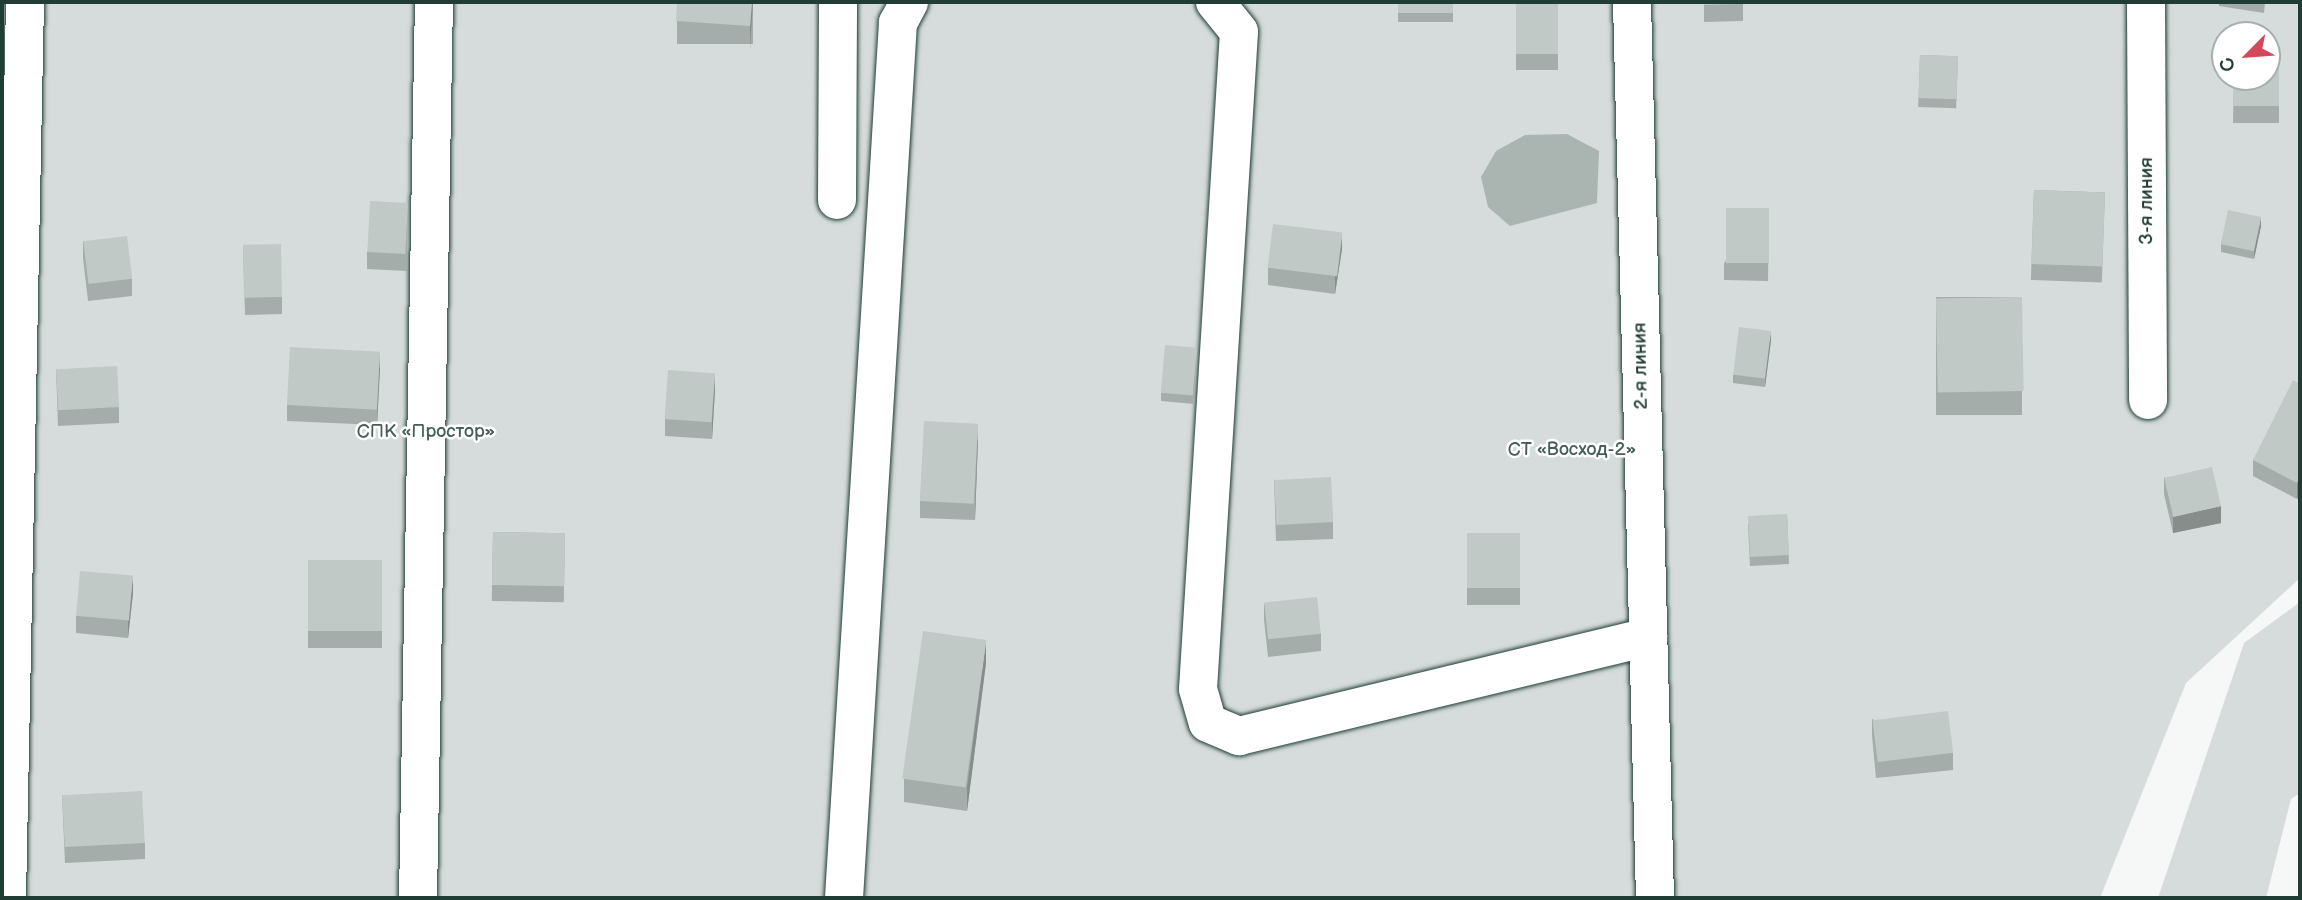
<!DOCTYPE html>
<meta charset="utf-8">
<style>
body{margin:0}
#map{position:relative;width:2302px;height:900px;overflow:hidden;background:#f6f7f7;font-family:"Balsamiq Sans",sans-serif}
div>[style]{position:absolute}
.green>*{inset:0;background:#d6dcdb}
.water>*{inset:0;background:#aab5b1}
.roads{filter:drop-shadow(0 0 2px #1f3d34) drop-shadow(0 0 2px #1f3d34)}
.street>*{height:38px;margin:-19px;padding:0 19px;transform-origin:19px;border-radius:19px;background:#fff}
.wall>*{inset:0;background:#a5adaa;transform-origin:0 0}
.shaded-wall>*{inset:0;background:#868d8b}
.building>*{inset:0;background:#c0c9c6;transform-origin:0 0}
span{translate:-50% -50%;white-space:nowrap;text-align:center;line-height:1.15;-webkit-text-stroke:5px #fff;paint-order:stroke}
.street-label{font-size:19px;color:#1f3d34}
.park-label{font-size:19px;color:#445d55}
.frame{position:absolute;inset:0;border:4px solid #1f3d34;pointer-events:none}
.north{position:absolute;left:2211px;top:21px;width:70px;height:70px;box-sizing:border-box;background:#fff;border:2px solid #a5b1ae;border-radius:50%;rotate:245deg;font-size:19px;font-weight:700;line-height:28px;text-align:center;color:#1f3d34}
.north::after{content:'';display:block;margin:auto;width:24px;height:32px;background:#d1495b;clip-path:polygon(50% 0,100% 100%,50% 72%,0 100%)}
</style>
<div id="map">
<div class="green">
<i style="clip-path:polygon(evenodd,2px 2px,2300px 2px,2300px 578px,2186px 683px,2100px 898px,2px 898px,2px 2px,2225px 35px,2267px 35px,2267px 77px,2225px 77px,2225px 35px)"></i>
<i style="clip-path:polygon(2300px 602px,2300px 793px,2291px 799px,2266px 898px,2158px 898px,2244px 643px)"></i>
</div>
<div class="water">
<i style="clip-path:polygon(1567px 134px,1599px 151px,1597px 203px,1510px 226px,1488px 207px,1481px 177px,1496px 151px,1525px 135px)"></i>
</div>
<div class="roads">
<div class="street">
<i style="left:1215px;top:2px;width:38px;rotate:51deg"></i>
<i style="left:1239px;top:32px;width:658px;rotate:93.57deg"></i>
<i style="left:1198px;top:689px;width:35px;rotate:74deg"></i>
<i style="left:1208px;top:723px;width:34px;rotate:23deg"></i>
<i style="left:1239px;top:736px;width:421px;rotate:-13.6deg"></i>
<i style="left:1632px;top:2px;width:896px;rotate:88.53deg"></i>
<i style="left:2146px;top:2px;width:398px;rotate:89.7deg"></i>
<i style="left:837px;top:200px;width:198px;rotate:-89.7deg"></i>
<i style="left:7px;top:898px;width:896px;rotate:-88.85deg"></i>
<i style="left:418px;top:898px;width:896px;rotate:-88.98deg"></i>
<i style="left:844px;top:898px;width:877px;rotate:-86.47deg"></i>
<i style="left:898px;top:23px;width:24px;rotate:-62deg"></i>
</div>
</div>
<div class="wall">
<i style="left:677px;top:2px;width:76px;height:42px"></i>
<i style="left:1398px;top:2px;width:55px;height:20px"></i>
<i style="left:1516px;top:2px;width:42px;height:68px"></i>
<i style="clip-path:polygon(1704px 2px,1743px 4px,1743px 21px,1704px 22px)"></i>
<i style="clip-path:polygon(2219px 2px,2265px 2px,2264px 13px,2219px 6px)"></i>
<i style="left:1920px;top:55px;width:38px;height:52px;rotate:2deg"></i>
<i style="clip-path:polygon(2279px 57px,2279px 123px,2233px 123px,2234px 77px)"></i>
<i style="left:2034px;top:190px;width:71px;height:90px;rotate:2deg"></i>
<i style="clip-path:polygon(408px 203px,407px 271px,367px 269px,367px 252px)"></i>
<i style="clip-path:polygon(1769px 208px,1768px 281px,1724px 280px,1724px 263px)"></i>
<i style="clip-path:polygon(2261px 226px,2254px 259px,2221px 252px,2221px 244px)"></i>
<i style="clip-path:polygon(83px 241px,132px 279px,132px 296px,88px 301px,83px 258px)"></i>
<i style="clip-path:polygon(243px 246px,282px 297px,282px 314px,245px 315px)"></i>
<i style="clip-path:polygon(1342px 249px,1335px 294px,1268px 285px,1268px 268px)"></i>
<i style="left:2022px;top:297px;width:118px;height:86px;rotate:90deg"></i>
<i style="clip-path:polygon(1771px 340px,1765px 387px,1733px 383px,1733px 375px)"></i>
<i style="clip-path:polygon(1197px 357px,1194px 404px,1161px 401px,1161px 393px)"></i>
<i style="clip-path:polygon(380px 368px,377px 425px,287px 421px,287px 405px)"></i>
<i style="clip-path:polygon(56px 369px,119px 407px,119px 423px,58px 426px)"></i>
<i style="clip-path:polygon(2300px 384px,2300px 493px,2297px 499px,2253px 476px,2253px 460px)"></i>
<i style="clip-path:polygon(715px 390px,712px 439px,665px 436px,665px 419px)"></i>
<i style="clip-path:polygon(978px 440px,975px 520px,920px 518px,920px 501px)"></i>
<i style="clip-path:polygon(2164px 477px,2221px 523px,2173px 533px,2164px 494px)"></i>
<i style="clip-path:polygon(1274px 480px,1333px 522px,1333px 539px,1276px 541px)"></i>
<i style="clip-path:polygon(1787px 514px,1789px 564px,1750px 566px,1748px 524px)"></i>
<i style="left:493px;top:532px;width:72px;height:69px;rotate:1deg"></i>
<i style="left:1467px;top:533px;width:53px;height:72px"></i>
<i style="left:308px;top:560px;width:74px;height:88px"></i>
<i style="clip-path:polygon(133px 593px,128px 638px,76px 633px,76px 616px)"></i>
<i style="clip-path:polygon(1264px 604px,1321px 634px,1321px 651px,1268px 657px,1264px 620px)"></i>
<i style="clip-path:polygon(986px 663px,967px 811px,904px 802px,904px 779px)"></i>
<i style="clip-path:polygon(1872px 719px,1953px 753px,1953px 770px,1876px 778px,1872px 736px)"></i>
<i style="clip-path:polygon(62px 795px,145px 843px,145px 859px,65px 863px)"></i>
</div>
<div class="shaded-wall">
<i style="clip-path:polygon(752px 2px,753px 2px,750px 49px,750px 26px)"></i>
<i style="clip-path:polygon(2261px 217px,2261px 226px,2254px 259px,2254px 250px)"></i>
<i style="clip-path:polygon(1342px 233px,1342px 249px,1335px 294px,1335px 278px)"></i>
<i style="clip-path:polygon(1771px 331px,1771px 340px,1765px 387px,1765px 379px)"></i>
<i style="clip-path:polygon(380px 351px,380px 368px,377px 425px,377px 409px)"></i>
<i style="clip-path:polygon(715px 373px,715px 390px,712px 439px,712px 422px)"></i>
<i style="clip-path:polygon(978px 424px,978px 440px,975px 520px,975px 504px)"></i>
<i style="clip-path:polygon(2300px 476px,2300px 493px,2297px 499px,2297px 483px)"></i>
<i style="clip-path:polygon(2221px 506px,2221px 523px,2173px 533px,2173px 517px)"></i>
<i style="clip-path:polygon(133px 576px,133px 593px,128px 638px,128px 622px)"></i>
<i style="clip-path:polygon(986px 640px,986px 663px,967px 811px,967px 788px)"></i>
</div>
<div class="building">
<i style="clip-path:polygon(677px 2px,752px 2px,750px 26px,676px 21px)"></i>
<i style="left:1398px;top:2px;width:55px;height:11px"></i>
<i style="left:1516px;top:2px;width:42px;height:52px"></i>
<i style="clip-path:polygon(1704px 2px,1743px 2px,1743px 4px,1704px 5px)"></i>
<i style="left:1920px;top:55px;width:38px;height:43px;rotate:2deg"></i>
<i style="clip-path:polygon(2267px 56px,2279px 57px,2279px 106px,2233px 106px,2234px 77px,2267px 77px)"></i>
<i style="left:2034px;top:190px;width:71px;height:74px;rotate:2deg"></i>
<i style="left:370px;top:201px;width:38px;height:51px;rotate:3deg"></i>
<i style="left:1726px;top:208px;width:43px;height:55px"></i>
<i style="left:2228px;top:210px;width:34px;height:35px;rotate:12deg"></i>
<i style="left:1273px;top:224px;width:70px;height:44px;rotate:7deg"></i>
<i style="left:127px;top:236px;width:43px;height:44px;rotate:83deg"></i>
<i style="left:281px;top:244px;width:53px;height:38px;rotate:89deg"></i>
<i style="left:2022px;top:297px;width:94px;height:86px;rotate:89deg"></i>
<i style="left:1739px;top:327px;width:32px;height:48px;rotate:7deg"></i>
<i style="left:1165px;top:345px;width:32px;height:48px;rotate:5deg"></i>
<i style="left:290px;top:347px;width:90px;height:58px;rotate:3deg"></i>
<i style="left:117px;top:366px;width:41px;height:61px;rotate:87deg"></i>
<i style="left:668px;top:370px;width:47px;height:49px;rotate:4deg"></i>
<i style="clip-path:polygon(2293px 380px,2300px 384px,2300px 476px,2297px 483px,2253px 460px)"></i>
<i style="left:924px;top:421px;width:54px;height:80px;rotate:3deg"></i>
<i style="left:2212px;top:467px;width:40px;height:49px;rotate:77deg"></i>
<i style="left:1331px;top:477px;width:45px;height:57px;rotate:87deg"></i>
<i style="left:1787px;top:514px;width:41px;height:39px;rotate:87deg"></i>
<i style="left:493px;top:532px;width:72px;height:53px;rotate:1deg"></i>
<i style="left:1467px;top:533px;width:53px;height:55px"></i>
<i style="left:308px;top:560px;width:74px;height:71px"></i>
<i style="left:80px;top:571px;width:53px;height:45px;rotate:5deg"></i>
<i style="left:1317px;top:597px;width:37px;height:53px;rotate:84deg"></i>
<i style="left:923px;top:631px;width:64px;height:149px;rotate:8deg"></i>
<i style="left:1948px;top:711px;width:42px;height:76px;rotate:83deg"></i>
<i style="left:142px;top:791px;width:52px;height:80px;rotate:87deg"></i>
</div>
<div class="street-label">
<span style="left:2147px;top:201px;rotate:-90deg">3-я линия</span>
<span style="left:1641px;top:366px;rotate:-91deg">2-я линия</span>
</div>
<div class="park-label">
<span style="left:426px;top:432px">СПК «Простор»</span>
<span style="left:1572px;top:450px">СТ «Восход-2»</span>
</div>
<div class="frame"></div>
<div class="north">С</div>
</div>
